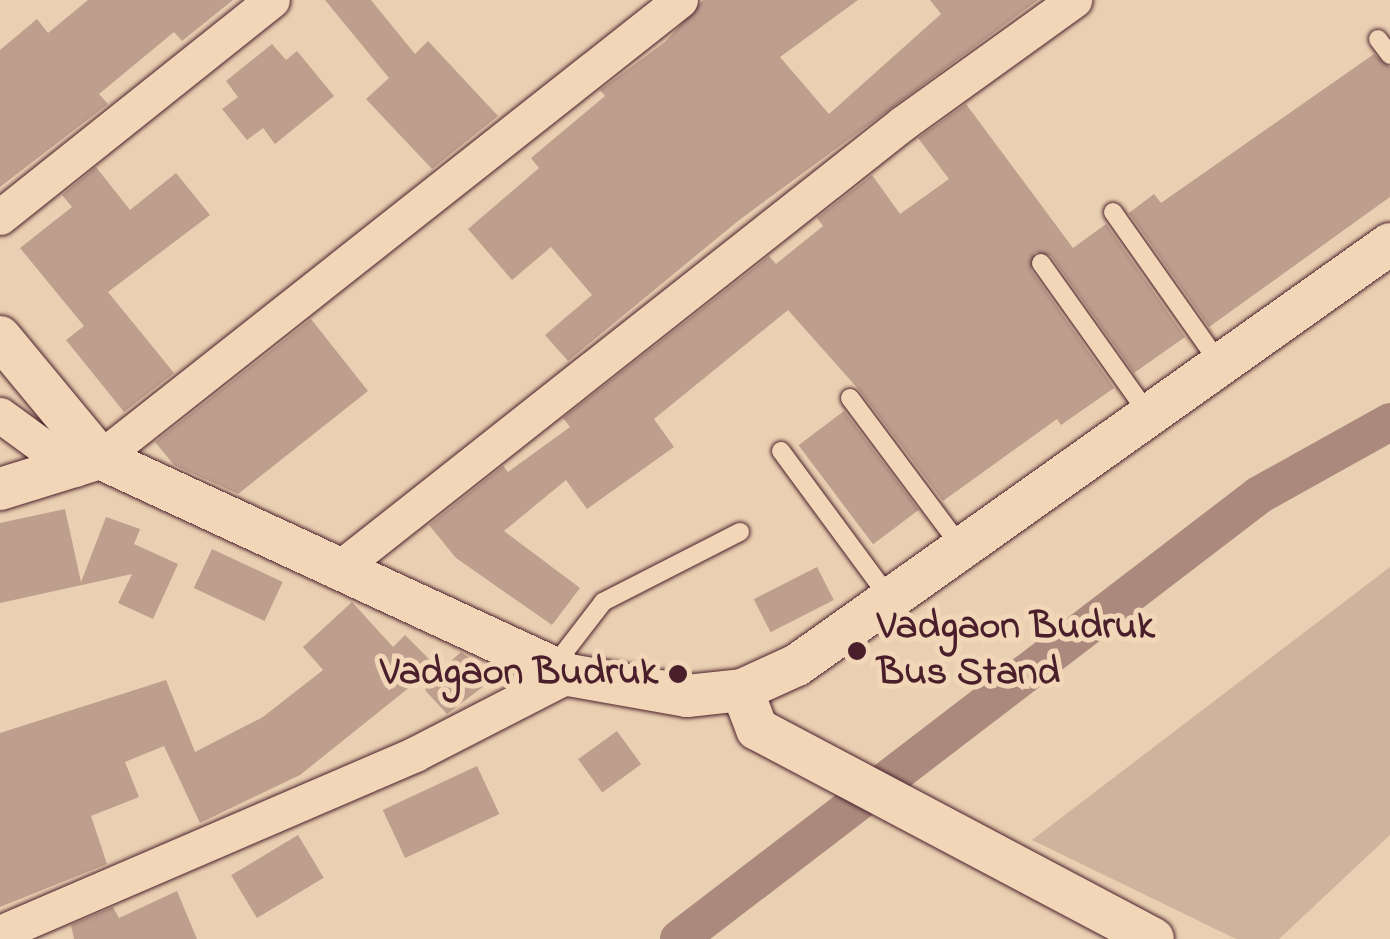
<!DOCTYPE html>
<style>
body{margin:0}
#map{position:relative;width:1390px;height:939px;overflow:hidden;background:#ead0b2;font-family:"Indie Flower",sans-serif}
div>[style]{position:absolute}
.green>*{inset:0;background:#d0b39c}
.canal>*{height:38px;margin:-19px;padding:0 19px;transform-origin:19px;border-radius:19px;background:#ab8a7d}
.building>*{inset:0;background:#be9e8d;transform-origin:0 0}
.roads{filter:drop-shadow(0 0 2px #4a1f2b) drop-shadow(0 0 2px #4a1f2b)}
.service>*{height:18px;margin:-9px;padding:0 9px;transform-origin:9px;border-radius:9px;background:#f1d7b8}
.minor>*{height:35px;margin:-17.5px;padding:0 17.5px;transform-origin:17.5px;border-radius:17.5px;background:#f1d7b8}
.tertiary>*{height:42px;margin:-21px;padding:0 21px;transform-origin:21px;border-radius:21px;background:#f1d7b8}
.dots>*{width:28px;height:28px;translate:-50% -50%;box-sizing:border-box;border:5px solid #f1d7b8;border-radius:50%}
span{translate:-50% -50%;white-space:nowrap;text-align:center;line-height:1.15;-webkit-text-stroke:10px #f1d7b8;paint-order:stroke}
.poi-label{font-size:40px;color:#4a1f2b;font-weight:700}
.left{translate:0 -50%;text-align:left}
.right{translate:-100% -50%;text-align:right}
</style>
<div id="map">
<div class="green">
<i style="clip-path:polygon(1390px 567px,1390px 835px,1279px 939px,1236px 939px,1032px 840px)"></i>
</div>
<div class="canal">
<i style="left:679px;top:939px;width:730px;rotate:-37.43deg"></i>
<i style="left:1259px;top:495px;width:150px;rotate:-29.1deg"></i>
</div>
<div class="building">
<i style="clip-path:polygon(88px 0,233px 0,182px 41px,174px 32px,99px 94px,108px 104px,0 187px,0 50px,37px 19px,48px 33px)"></i>
<i style="clip-path:polygon(325px 0,371px 0,415px 54px,428px 41px,498px 116px,432px 169px,366px 99px,389px 78px)"></i>
<i style="clip-path:polygon(703px 0,858px 0,780px 57px,829px 114px,941px 14px,930px 0,1038px 0,738px 221px,568px 361px,545px 335px,592px 295px,551px 247px,512px 280px,468px 229px,539px 168px,531px 158px,605px 96px,600px 90px,665px 42px)"></i>
<i style="clip-path:polygon(272px 44px,286px 60px,297px 51px,334px 96px,275px 144px,263px 128px,247px 140px,222px 109px,238px 97px,226px 81px)"></i>
<i style="clip-path:polygon(1374px 54px,1390px 67px,1390px 197px,1209px 327px,1129px 213px,1154px 194px,1161px 203px)"></i>
<i style="clip-path:polygon(966px 104px,1073px 248px,1106px 224px,1185px 337px,1134px 373px,1051px 256px,1035px 252px,1031px 270px,1114px 388px,1061px 425px,1057px 419px,943px 501px,860px 391px,788px 310px,654px 419px,674px 447px,587px 509px,566px 480px,504px 531px,580px 588px,552px 625px,456px 558px,429px 525px,503px 466px,508px 472px,570px 427px,563px 418px,769px 256px,776px 264px,823px 226px,817px 218px,872px 175px,900px 214px,949px 179px,918px 138px)"></i>
<i style="clip-path:polygon(96px 167px,130px 210px,176px 173px,210px 215px,108px 292px,174px 373px,124px 412px,66px 340px,84px 326px,20px 248px,72px 207px,62px 195px)"></i>
<i style="clip-path:polygon(311px 319px,368px 391px,238px 494px,174px 465px,155px 442px)"></i>
<i style="left:844px;top:411px;width:124px;height:57px;rotate:53deg"></i>
<i style="clip-path:polygon(65px 509px,81px 582px,106px 517px,140px 529px,134px 544px,178px 564px,153px 619px,118px 603px,132px 574px,0 603px,0 523px)"></i>
<i style="left:212px;top:549px;width:78px;height:43px;rotate:25deg"></i>
<i style="left:817px;top:567px;width:37px;height:71px;rotate:63deg"></i>
<i style="clip-path:polygon(352px 602px,393px 647px,405px 635px,436px 666px,300px 775px,200px 823px,164px 746px,125px 762px,139px 797px,91px 816px,107px 864px,0 907px,0 733px,166px 680px,195px 752px,263px 717px,323px 670px,303px 647px)"></i>
<i style="clip-path:polygon(461px 652px,496px 677px,447px 714px,422px 687px)"></i>
<i style="left:617px;top:731px;width:41px;height:48px;rotate:54deg"></i>
<i style="left:477px;top:766px;width:53px;height:104px;rotate:65deg"></i>
<i style="left:298px;top:835px;width:50px;height:78px;rotate:59deg"></i>
<i style="clip-path:polygon(177px 891px,197px 939px,74px 939px,71px 925px,113px 907px,119px 918px)"></i>
</div>
<div class="roads">
<div class="service">
<i style="left:1378px;top:39px;width:20px;rotate:53deg"></i>
<i style="left:1113px;top:212px;width:186px;rotate:54.9deg"></i>
<i style="left:1041px;top:263px;width:186px;rotate:54.6deg"></i>
<i style="left:850px;top:398px;width:187px;rotate:53.3deg"></i>
<i style="left:781px;top:451px;width:184px;rotate:53.6deg"></i>
<i style="left:553px;top:667px;width:82px;rotate:-52.4deg"></i>
<i style="left:603px;top:602px;width:154px;rotate:-27.1deg"></i>
</div>
<div class="minor">
<i style="left:0;top:217px;width:348px;rotate:-38.6deg"></i>
<i style="left:0;top:415px;width:92px;rotate:36.1deg"></i>
<i style="left:100px;top:458px;width:739px;rotate:-38.3deg"></i>
<i style="left:336px;top:571px;width:723px;rotate:-38.31deg"></i>
<i style="left:903px;top:123px;width:211px;rotate:-35.7deg"></i>
<i style="left:0;top:933px;width:452px;rotate:-23.3deg"></i>
<i style="left:415px;top:754px;width:173px;rotate:-27.2deg"></i>
</div>
<div class="tertiary">
<i style="left:0;top:337px;width:157px;rotate:50.4deg"></i>
<i style="left:100px;top:458px;width:517px;rotate:24.83deg"></i>
<i style="left:569px;top:675px;width:120px;rotate:10.1deg"></i>
<i style="left:687px;top:696px;width:55px;rotate:-6.2deg"></i>
<i style="left:742px;top:690px;width:60px;rotate:-24.4deg"></i>
<i style="left:797px;top:665px;width:727px;rotate:-35.37deg"></i>
<i style="left:0;top:489px;width:105px;rotate:-17.2deg"></i>
<i style="left:742px;top:690px;width:42px;rotate:69deg"></i>
<i style="left:757px;top:729px;width:448px;rotate:27.9deg"></i>
</div>
</div>
<div class="dots">
<i style="left:857px;top:651px;background:#4a1f2b"></i>
<i style="left:678px;top:674px;background:#4a1f2b"></i>
</div>
<div class="poi-label">
<span class="left" style="left:877px;top:651px">Vadgaon Budruk<br>Bus Stand</span>
<span class="right" style="left:658px;top:674px">Vadgaon Budruk</span>
</div>
</div>
